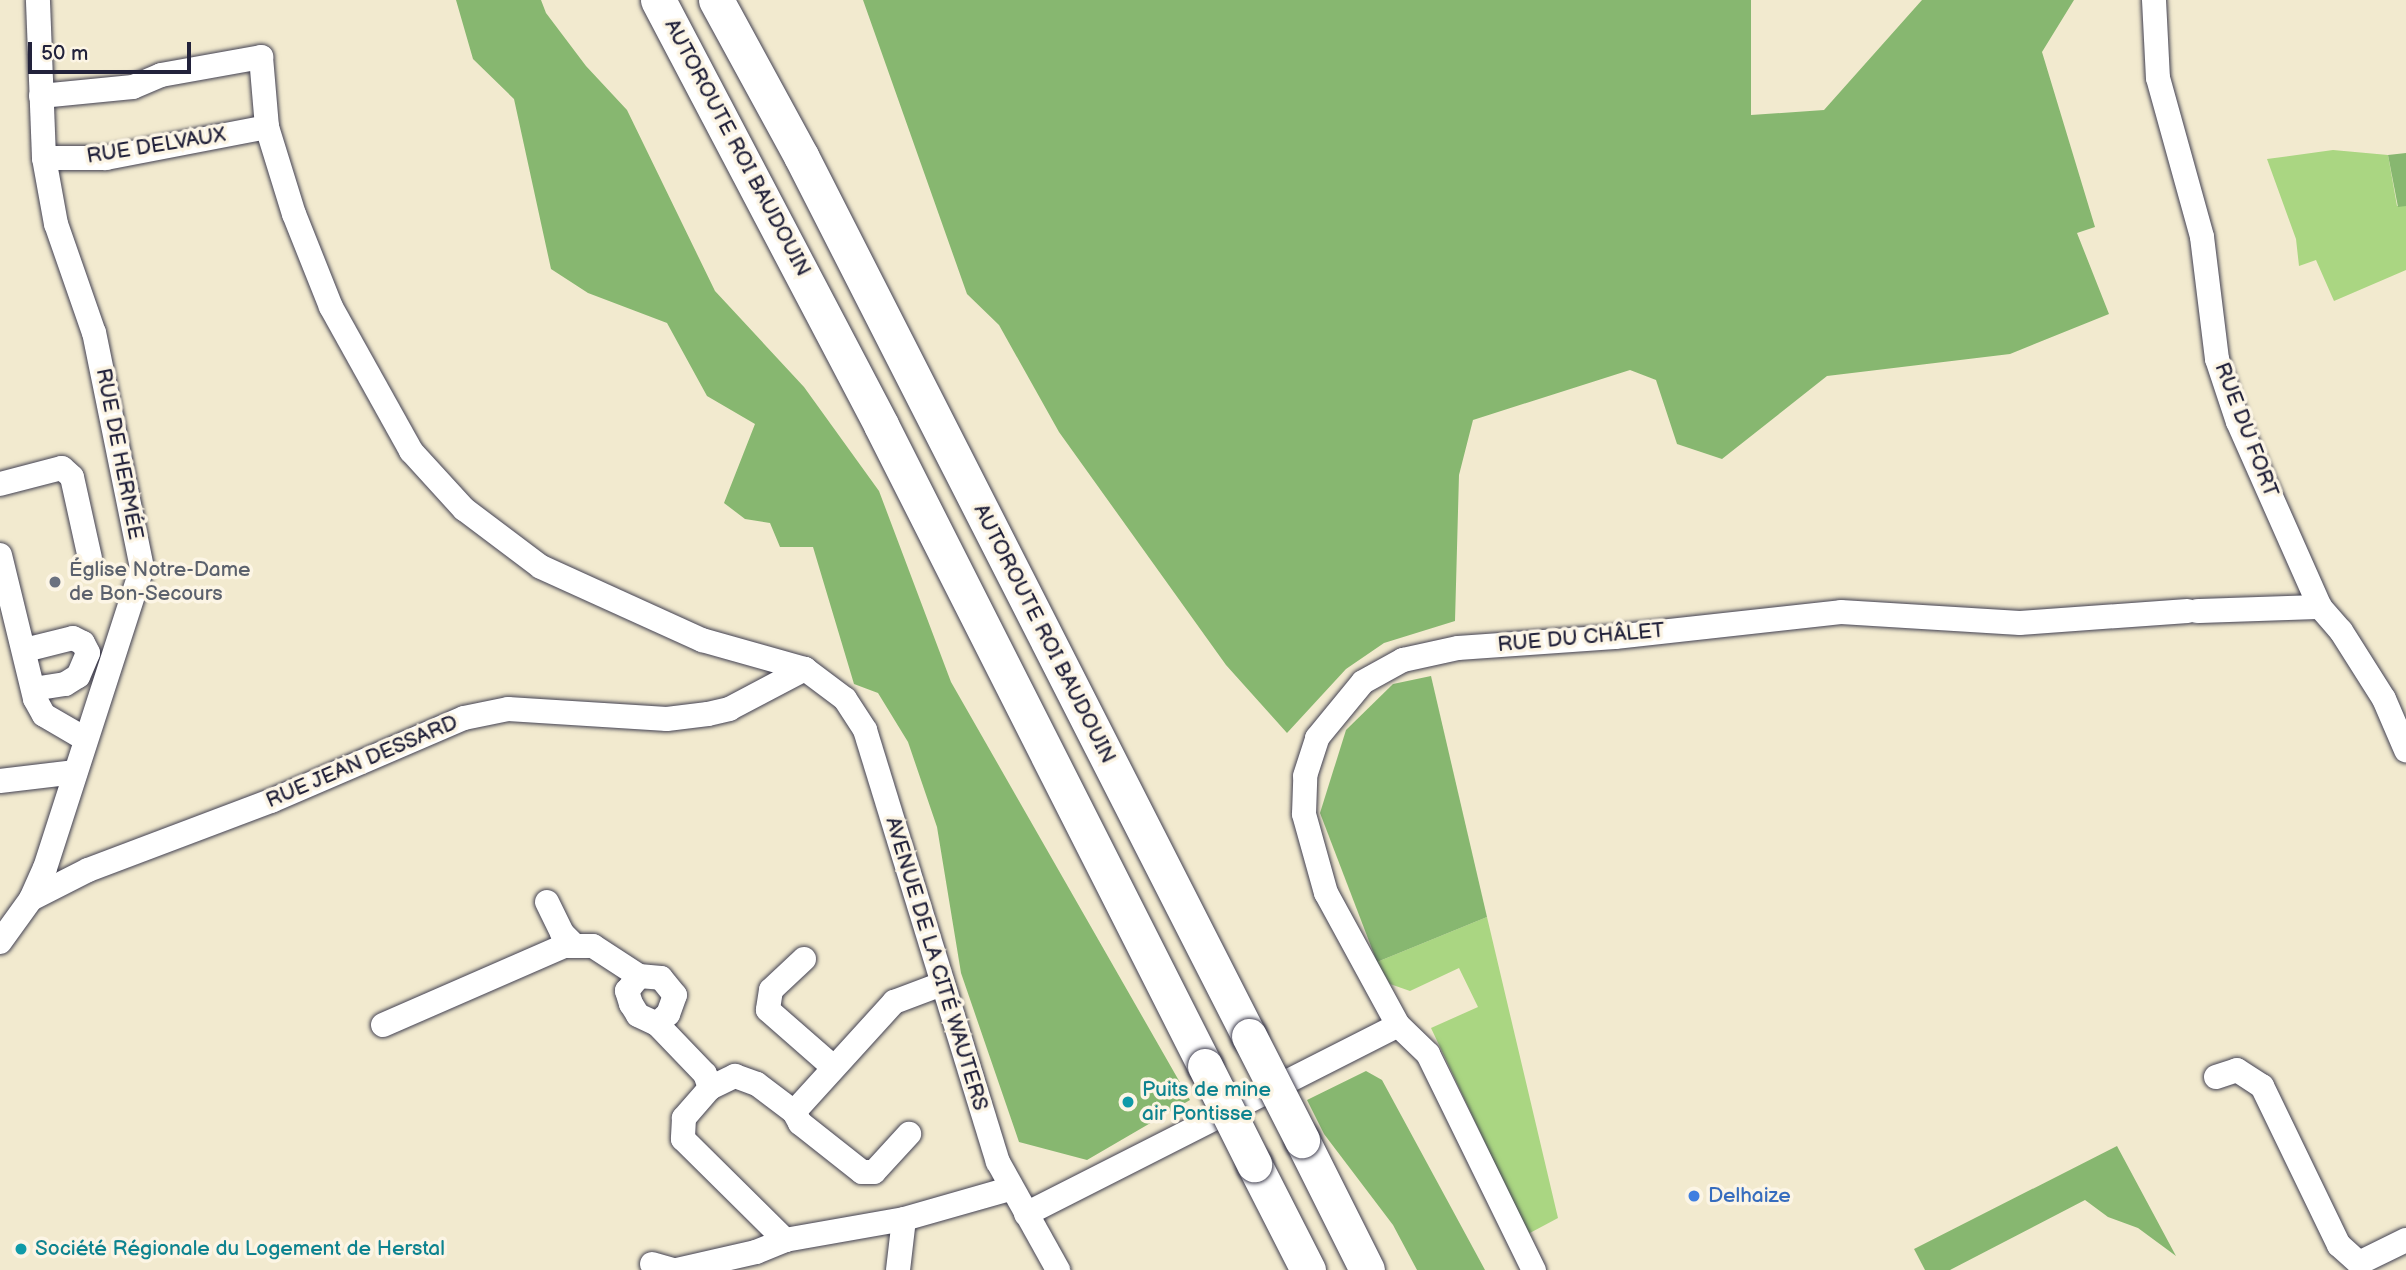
<!DOCTYPE html>
<meta charset="utf-8">
<style>
body{margin:0}
#map{position:relative;width:2406px;height:1270px;overflow:hidden;background:#f2eacf;font-family:"Balsamiq Sans",sans-serif}
div>[style]{position:absolute}
.green>*{inset:0;background:#aad682}
.forest>*{inset:0;background:#87b770}
.roads{filter:drop-shadow(0 0 2px #414051) drop-shadow(0 0 2px #414051)}
.minor>*{height:24px;margin:-12px;padding:0 12px;transform-origin:12px;border-radius:12px;background:#fff}
.highway>*{height:35px;margin:-17.5px;padding:0 17.5px;transform-origin:17.5px;border-radius:17.5px;background:#fff}
.bridges{filter:drop-shadow(0 0 2px #414051) drop-shadow(0 0 2px #414051)}
.highway-bridge>*{height:35px;margin:-17.5px;padding:0 17.5px;transform-origin:17.5px;border-radius:17.5px;background:#fff}
.dots>*{width:19px;height:19px;translate:-50% -50%;box-sizing:border-box;border:4px solid #fcf5e5;border-radius:50%}
span{translate:-50% -50%;white-space:nowrap;text-align:center;line-height:1.15;-webkit-text-stroke:7px #fcf5e5;paint-order:stroke}
.street-label{font-size:21px;color:#22223b}
.worship-label{font-size:21px;color:#5b616d}
.left{translate:0 -50%;text-align:left}
.culture-label{font-size:21px;color:#0d838f}
.shop-label{font-size:21px;color:#366cbe}
.scale{position:absolute;left:28px;top:42px;width:163px;height:32px;box-sizing:border-box;border:4px solid #22223b;border-top:0;padding-left:9px;font-size:21px;line-height:24px;white-space:nowrap;color:#22223b;-webkit-text-stroke:5px #fcf5e5;paint-order:stroke}
</style>
<div id="map">
<div class="green">
<i style="clip-path:polygon(2333px 150px,2388px 155px,2397px 206px,2406px 206px,2406px 270px,2334px 301px,2316px 260px,2299px 266px,2296px 239px,2267px 159px)"></i>
<i style="clip-path:polygon(1487px 917px,1558px 1218px,1528px 1234px,1431px 1028px,1478px 1007px,1459px 968px,1410px 991px,1390px 984px,1377px 962px)"></i>
</div>
<div class="forest">
<i style="clip-path:polygon(456px 0,541px 0,546px 13px,586px 66px,627px 110px,715px 291px,804px 387px,879px 491px,951px 682px,1190px 1100px,1087px 1160px,1019px 1142px,961px 973px,937px 827px,908px 742px,878px 693px,854px 684px,813px 547px,780px 547px,770px 523px,745px 519px,724px 503px,755px 424px,707px 396px,667px 323px,588px 293px,551px 269px,514px 99px,473px 59px)"></i>
<i style="clip-path:polygon(863px 0,1751px 0,1751px 115px,1824px 110px,1922px 0,2074px 0,2042px 52px,2095px 227px,2077px 233px,2109px 314px,2010px 354px,1827px 376px,1722px 459px,1677px 444px,1656px 380px,1630px 370px,1473px 420px,1459px 475px,1455px 621px,1384px 643px,1346px 669px,1287px 733px,1226px 665px,1059px 432px,999px 325px,967px 294px)"></i>
<i style="clip-path:polygon(2406px 153px,2406px 206px,2398px 207px,2388px 155px)"></i>
<i style="clip-path:polygon(1431px 676px,1487px 917px,1377px 962px,1320px 813px,1346px 730px,1393px 684px)"></i>
<i style="clip-path:polygon(1366px 1071px,1382px 1080px,1485px 1270px,1417px 1270px,1393px 1225px,1324px 1134px,1307px 1100px)"></i>
<i style="clip-path:polygon(2117px 1146px,2176px 1256px,2138px 1228px,2108px 1217px,2085px 1200px,1950px 1270px,1925px 1270px,1914px 1249px)"></i>
</div>
<div class="roads">
<div class="minor">
<i style="left:2154px;top:0;width:78px;rotate:87.1deg"></i>
<i style="left:2158px;top:78px;width:165px;rotate:74.5deg"></i>
<i style="left:2202px;top:237px;width:123px;rotate:83deg"></i>
<i style="left:2217px;top:359px;width:66px;rotate:71.6deg"></i>
<i style="left:2238px;top:422px;width:202px;rotate:66.1deg"></i>
<i style="left:2320px;top:607px;width:32px;rotate:49deg"></i>
<i style="left:2341px;top:631px;width:80px;rotate:57.7deg"></i>
<i style="left:2384px;top:699px;width:56px;rotate:66.7deg"></i>
<i style="left:41px;top:96px;width:92px;rotate:-5.6deg"></i>
<i style="left:133px;top:87px;width:30px;rotate:-23deg"></i>
<i style="left:161px;top:75px;width:102px;rotate:-10.2deg"></i>
<i style="left:261px;top:57px;width:70px;rotate:85.1deg"></i>
<i style="left:267px;top:127px;width:91px;rotate:72.8deg"></i>
<i style="left:294px;top:214px;width:100px;rotate:68.3deg"></i>
<i style="left:331px;top:307px;width:165px;rotate:60.9deg"></i>
<i style="left:411px;top:451px;width:79px;rotate:47.6deg"></i>
<i style="left:464px;top:509px;width:96px;rotate:37deg"></i>
<i style="left:541px;top:567px;width:177px;rotate:24.4deg"></i>
<i style="left:702px;top:640px;width:107px;rotate:15.7deg"></i>
<i style="left:805px;top:669px;width:50px;rotate:36.9deg"></i>
<i style="left:845px;top:699px;width:37px;rotate:57deg"></i>
<i style="left:865px;top:730px;width:452px;rotate:72.9deg"></i>
<i style="left:998px;top:1162px;width:124px;rotate:60.9deg"></i>
<i style="left:44px;top:158px;width:62px"></i>
<i style="left:106px;top:158px;width:164px;rotate:-10.9deg"></i>
<i style="left:0;top:484px;width:64px;rotate:-14.5deg"></i>
<i style="left:62px;top:468px;width:13px;rotate:42deg"></i>
<i style="left:72px;top:477px;width:83px;rotate:77.5deg"></i>
<i style="left:0;top:555px;width:148px;rotate:76.3deg"></i>
<i style="left:35px;top:699px;width:18px;rotate:61deg"></i>
<i style="left:44px;top:715px;width:48px;rotate:30.3deg"></i>
<i style="left:2197px;top:611px;width:123px;rotate:-1.9deg"></i>
<i style="left:25px;top:650px;width:49px;rotate:-14deg"></i>
<i style="left:73px;top:638px;width:11px;rotate:27deg"></i>
<i style="left:83px;top:643px;width:11px;rotate:63deg"></i>
<i style="left:88px;top:653px;width:25px;rotate:113deg"></i>
<i style="left:78px;top:676px;width:15px;rotate:148deg"></i>
<i style="left:65px;top:684px;width:32px;rotate:171deg"></i>
<i style="left:0;top:781px;width:76px;rotate:-6.8deg"></i>
<i style="left:31px;top:899px;width:64px;rotate:-27deg"></i>
<i style="left:88px;top:870px;width:196px;rotate:-20.7deg"></i>
<i style="left:271px;top:801px;width:210px;rotate:-23.3deg"></i>
<i style="left:464px;top:718px;width:45px;rotate:-11.6deg"></i>
<i style="left:508px;top:709px;width:159px;rotate:3.6deg"></i>
<i style="left:667px;top:719px;width:41px;rotate:-7deg"></i>
<i style="left:708px;top:714px;width:22px;rotate:-13deg"></i>
<i style="left:729px;top:709px;width:86px;rotate:-27.8deg"></i>
<i style="left:547px;top:902px;width:34px;rotate:64deg"></i>
<i style="left:562px;top:933px;width:17px;rotate:45deg"></i>
<i style="left:0;top:942px;width:53px;rotate:-54.2deg"></i>
<i style="left:31px;top:899px;width:34px;rotate:-66deg"></i>
<i style="left:45px;top:868px;width:315px;rotate:-72.1deg"></i>
<i style="left:142px;top:568px;width:240px;rotate:-101.5deg"></i>
<i style="left:94px;top:333px;width:115px;rotate:-109.2deg"></i>
<i style="left:56px;top:224px;width:67px;rotate:-100.3deg"></i>
<i style="left:44px;top:158px;width:158px;rotate:-92.2deg"></i>
<i style="left:804px;top:959px;width:45px;rotate:136.8deg"></i>
<i style="left:771px;top:990px;width:20px;rotate:99deg"></i>
<i style="left:768px;top:1010px;width:86px;rotate:41.2deg"></i>
<i style="left:657px;top:1024px;width:21px;rotate:-155deg"></i>
<i style="left:638px;top:1015px;width:13px;rotate:-122deg"></i>
<i style="left:631px;top:1004px;width:14px;rotate:-107deg"></i>
<i style="left:627px;top:991px;width:19px;rotate:-51deg"></i>
<i style="left:639px;top:976px;width:22px;rotate:5deg"></i>
<i style="left:661px;top:978px;width:22px;rotate:51deg"></i>
<i style="left:675px;top:995px;width:20px;rotate:110deg"></i>
<i style="left:668px;top:1014px;width:15px;rotate:138deg"></i>
<i style="left:657px;top:1024px;width:69px;rotate:46.2deg"></i>
<i style="left:705px;top:1074px;width:15px;rotate:70deg"></i>
<i style="left:710px;top:1088px;width:40px;rotate:131deg"></i>
<i style="left:684px;top:1118px;width:21px;rotate:93deg"></i>
<i style="left:683px;top:1139px;width:144px;rotate:44.7deg"></i>
<i style="left:383px;top:1025px;width:197px;rotate:-23.6deg"></i>
<i style="left:564px;top:946px;width:29px"></i>
<i style="left:593px;top:946px;width:55px;rotate:33.1deg"></i>
<i style="left:1398px;top:1025px;width:42px;rotate:44deg"></i>
<i style="left:1428px;top:1054px;width:241px;rotate:63.9deg"></i>
<i style="left:2216px;top:1077px;width:22px;rotate:-18deg"></i>
<i style="left:2237px;top:1070px;width:30px;rotate:33deg"></i>
<i style="left:2262px;top:1086px;width:177px;rotate:64.2deg"></i>
<i style="left:2339px;top:1245px;width:27px;rotate:42deg"></i>
<i style="left:2359px;top:1263px;width:52px;rotate:-26.1deg"></i>
<i style="left:710px;top:1088px;width:28px;rotate:-26deg"></i>
<i style="left:735px;top:1076px;width:23px;rotate:20deg"></i>
<i style="left:757px;top:1084px;width:46px;rotate:37.1deg"></i>
<i style="left:794px;top:1112px;width:149px;rotate:-47.7deg"></i>
<i style="left:894px;top:1002px;width:51px;rotate:-20.6deg"></i>
<i style="left:794px;top:1112px;width:13px;rotate:61deg"></i>
<i style="left:800px;top:1123px;width:79px;rotate:38.3deg"></i>
<i style="left:862px;top:1172px;width:12px"></i>
<i style="left:874px;top:1172px;width:52px;rotate:-47.4deg"></i>
<i style="left:1026px;top:1214px;width:417px;rotate:-26.9deg"></i>
<i style="left:1398px;top:1025px;width:150px;rotate:-118.6deg"></i>
<i style="left:1326px;top:893px;width:82px;rotate:-105.6deg"></i>
<i style="left:1304px;top:814px;width:38px;rotate:-88deg"></i>
<i style="left:1305px;top:776px;width:40px;rotate:-72deg"></i>
<i style="left:1317px;top:738px;width:72px;rotate:-50.6deg"></i>
<i style="left:1363px;top:682px;width:46px;rotate:-28.8deg"></i>
<i style="left:1403px;top:660px;width:56px;rotate:-12.3deg"></i>
<i style="left:1458px;top:648px;width:157px;rotate:-4deg"></i>
<i style="left:1615px;top:637px;width:227px;rotate:-6.3deg"></i>
<i style="left:1841px;top:612px;width:179px;rotate:3.5deg"></i>
<i style="left:2020px;top:623px;width:168px;rotate:-4.1deg"></i>
<i style="left:652px;top:1264px;width:22px;rotate:16deg"></i>
<i style="left:677px;top:1270px;width:81px;rotate:-12.8deg"></i>
<i style="left:756px;top:1252px;width:31px;rotate:-22deg"></i>
<i style="left:785px;top:1240px;width:121px;rotate:-10deg"></i>
<i style="left:904px;top:1219px;width:109px;rotate:-15.9deg"></i>
<i style="left:898px;top:1270px;width:51px;rotate:-83.3deg"></i>
</div>
<div class="highway">
<i style="left:658px;top:0;width:480px;rotate:62.3deg"></i>
<i style="left:881px;top:425px;width:718px;rotate:63.19deg"></i>
<i style="left:716px;top:0;width:178px;rotate:61.4deg"></i>
<i style="left:801px;top:156px;width:987px;rotate:63.02deg"></i>
<i style="left:1302px;top:1140px;width:145px;rotate:63.4deg"></i>
<i style="left:1254px;top:1164px;width:119px;rotate:63deg"></i>
</div>
</div>
<div class="bridges">
<div class="highway-bridge">
<i style="left:1249px;top:1036px;width:117px;rotate:63deg"></i>
<i style="left:1205px;top:1066px;width:110px;rotate:63.4deg"></i>
</div>
</div>
<div class="dots">
<i style="left:55px;top:582px;background:#6b7280"></i>
<i style="left:1128px;top:1102px;background:#0f9aa8"></i>
<i style="left:1694px;top:1196px;background:#3f7fe0"></i>
<i style="left:21px;top:1249px;background:#0f9aa8"></i>
</div>
<div class="street-label">
<span style="left:156px;top:146px;rotate:-9deg">RUE DELVAUX</span>
<span style="left:737px;top:148px;rotate:62deg">AUTOROUTE ROI BAUDOUIN</span>
<span style="left:2246px;top:430px;rotate:69deg">RUE DU FORT</span>
<span style="left:119px;top:454px;rotate:79deg">RUE DE HERMÉE</span>
<span style="left:1044px;top:634px;rotate:63deg">AUTOROUTE ROI BAUDOUIN</span>
<span style="left:1581px;top:638px;rotate:-5deg">RUE DU CHÂLET</span>
<span style="left:362px;top:762px;rotate:-23deg">RUE JEAN DESSARD</span>
<span style="left:936px;top:964px;rotate:73deg">AVENUE DE LA CITÉ WAUTERS</span>
</div>
<div class="worship-label">
<span class="left" style="left:69px;top:582px">Église Notre-Dame<br>de Bon-Secours</span>
</div>
<div class="culture-label">
<span class="left" style="left:1142px;top:1102px">Puits de mine<br>air Pontisse</span>
<span class="left" style="left:35px;top:1249px">Société Régionale du Logement de Herstal</span>
</div>
<div class="shop-label">
<span class="left" style="left:1708px;top:1196px">Delhaize</span>
</div>
<div class="scale">50 m</div>
</div>
